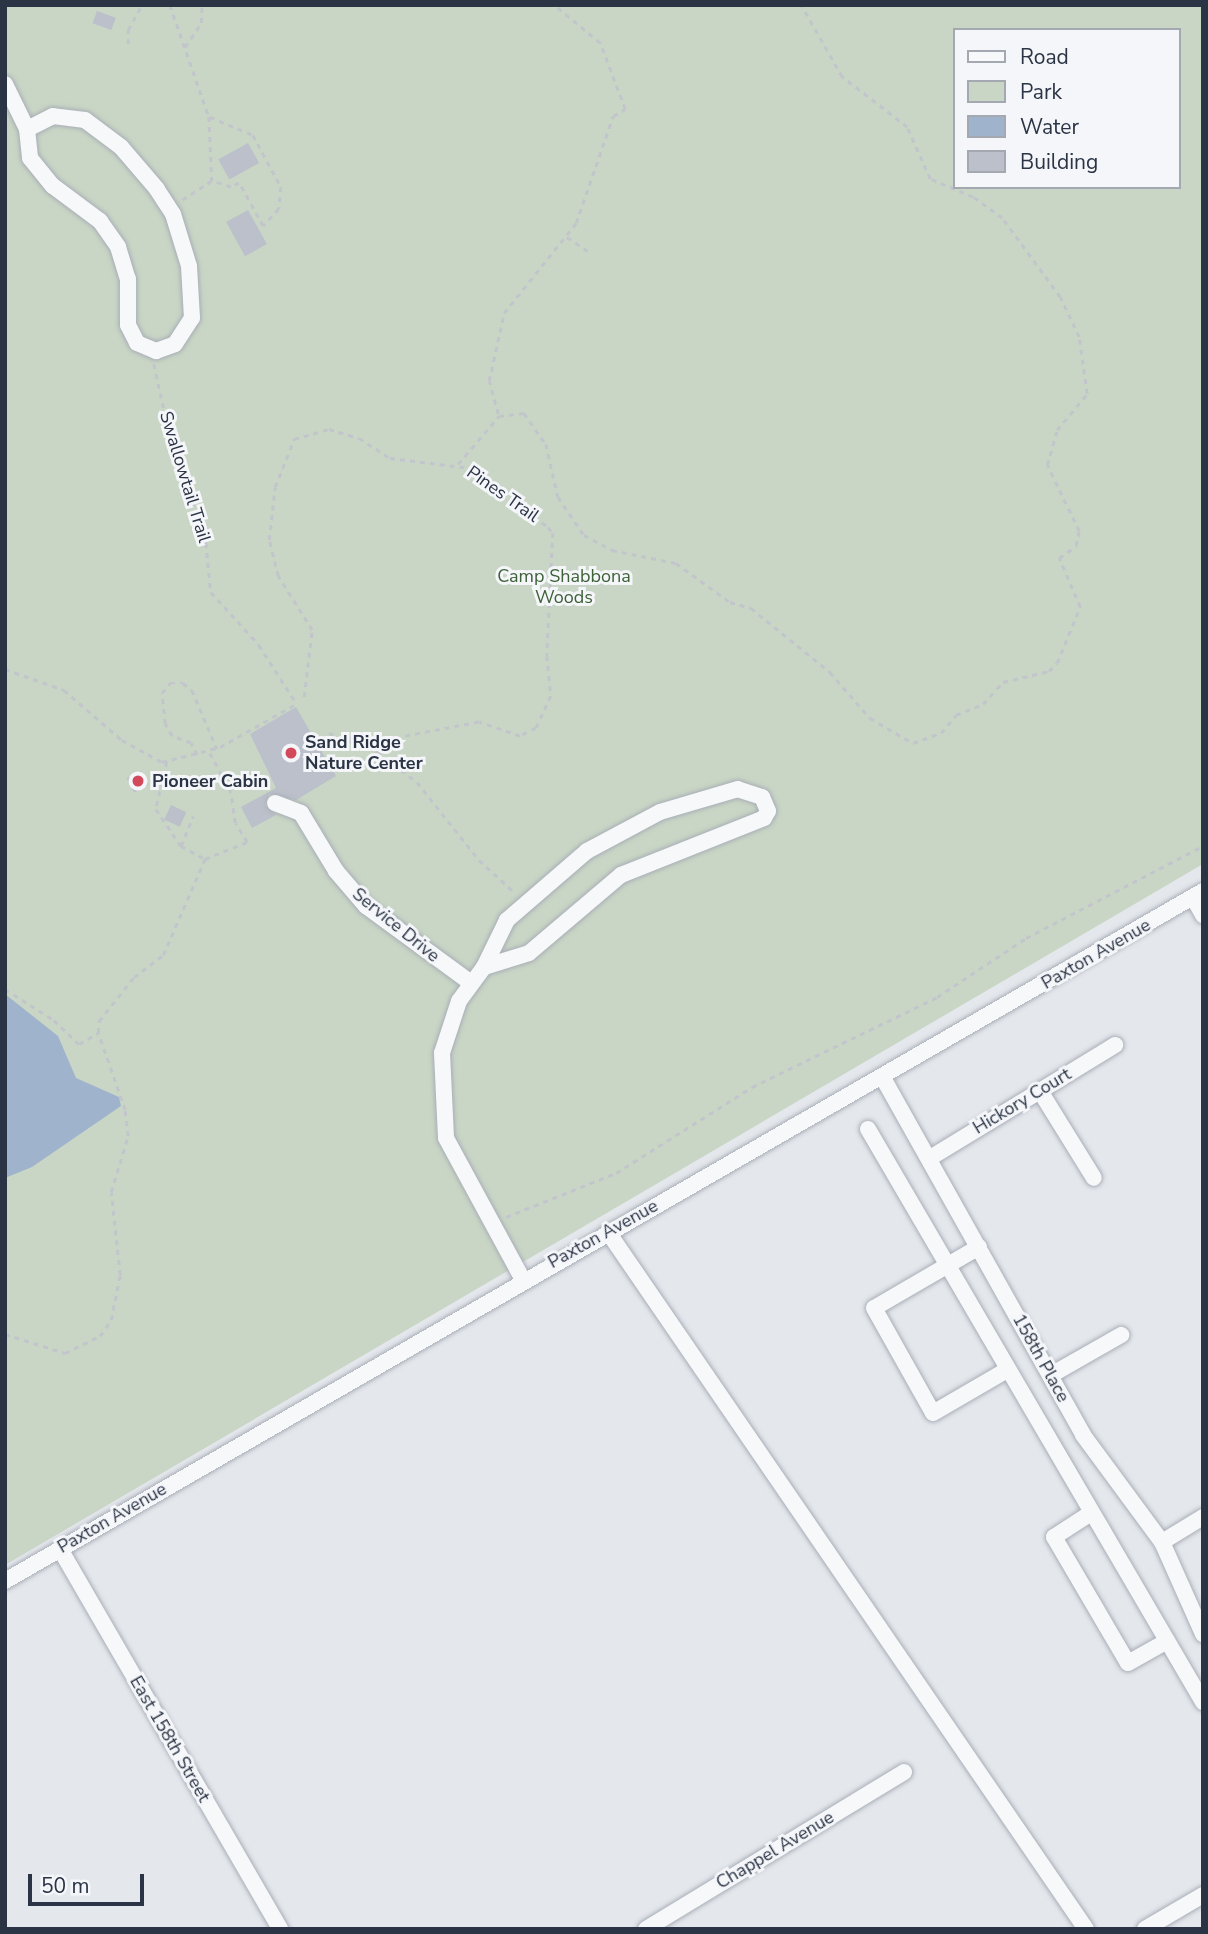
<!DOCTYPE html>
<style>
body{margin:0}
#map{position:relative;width:1208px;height:1934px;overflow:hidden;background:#e4e7ec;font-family:"Nunito Sans",sans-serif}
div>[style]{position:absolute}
.green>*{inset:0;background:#c9d6c5}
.water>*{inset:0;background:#9fb4cc}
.building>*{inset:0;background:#bbc0ca;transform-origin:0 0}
.path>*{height:2.5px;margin-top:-1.25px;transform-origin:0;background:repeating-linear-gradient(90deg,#c2c5cb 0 5px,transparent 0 10px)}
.roads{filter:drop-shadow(0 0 2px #a9aeb7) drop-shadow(0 0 2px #a9aeb7)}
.minor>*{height:16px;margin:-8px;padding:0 8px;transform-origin:8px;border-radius:8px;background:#f7f8fa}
.dots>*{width:19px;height:19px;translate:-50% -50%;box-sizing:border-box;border:4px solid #f4f6f9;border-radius:50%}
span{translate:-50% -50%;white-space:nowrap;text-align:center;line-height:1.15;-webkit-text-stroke:6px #f4f6f9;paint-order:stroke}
.street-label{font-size:18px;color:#2b3445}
.park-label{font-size:18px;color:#3f6138}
.poi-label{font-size:18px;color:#2b3445;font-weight:700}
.left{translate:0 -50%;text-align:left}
.frame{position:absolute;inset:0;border:7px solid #2b3445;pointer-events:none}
.legend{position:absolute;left:953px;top:28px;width:228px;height:161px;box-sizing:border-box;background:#f4f6f9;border:2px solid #a4a8b1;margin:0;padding:9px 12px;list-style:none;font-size:21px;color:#2b3445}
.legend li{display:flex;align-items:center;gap:14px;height:35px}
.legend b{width:35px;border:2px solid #a4a8b1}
.scale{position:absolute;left:28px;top:1874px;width:116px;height:32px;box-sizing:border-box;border:4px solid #2b3445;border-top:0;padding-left:9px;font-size:21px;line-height:24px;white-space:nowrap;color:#2b3445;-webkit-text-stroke:5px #f4f6f9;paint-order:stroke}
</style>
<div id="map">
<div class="green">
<i style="clip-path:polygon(evenodd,5px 5px,1203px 5px,1203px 864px,5px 1565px,5px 5px,954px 30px,1178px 30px,1178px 187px,954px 187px,954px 30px)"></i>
</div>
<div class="water">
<i style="clip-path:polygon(5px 994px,58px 1036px,76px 1078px,119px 1097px,121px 1106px,32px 1167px,5px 1178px)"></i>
</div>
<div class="building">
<i style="left:97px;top:11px;width:20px;height:13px;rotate:20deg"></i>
<i style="left:248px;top:143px;width:23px;height:34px;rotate:61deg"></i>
<i style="left:248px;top:210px;width:39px;height:25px;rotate:61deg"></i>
<i style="clip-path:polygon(296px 707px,336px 776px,296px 800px,269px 794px,265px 805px,276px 815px,252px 828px,241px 807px,276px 788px,250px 734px)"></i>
<i style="left:141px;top:771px;width:16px;height:16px;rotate:63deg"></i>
<i style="left:171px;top:805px;width:17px;height:16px;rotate:25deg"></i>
</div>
<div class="path">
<i style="left:170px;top:5px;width:119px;rotate:70.8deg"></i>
<i style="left:209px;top:117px;width:64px;rotate:87.3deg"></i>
<i style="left:212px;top:181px;width:37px;rotate:147deg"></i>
<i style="left:128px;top:44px;width:14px;rotate:-90deg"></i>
<i style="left:128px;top:30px;width:29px;rotate:-61deg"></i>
<i style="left:185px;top:47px;width:29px;rotate:-56deg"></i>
<i style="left:201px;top:23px;width:18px;rotate:-87deg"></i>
<i style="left:210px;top:117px;width:47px;rotate:22.7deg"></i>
<i style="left:253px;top:135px;width:59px;rotate:61.7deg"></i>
<i style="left:281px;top:187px;width:22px;rotate:95deg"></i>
<i style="left:279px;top:209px;width:23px;rotate:133deg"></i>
<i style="left:263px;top:226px;width:49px;rotate:-119.2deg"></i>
<i style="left:239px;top:183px;width:9px;rotate:153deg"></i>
<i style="left:231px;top:187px;width:20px;rotate:-162deg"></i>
<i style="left:567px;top:237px;width:25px;rotate:34deg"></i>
<i style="left:154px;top:364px;width:74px;rotate:77.5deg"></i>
<i style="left:170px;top:436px;width:113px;rotate:71.4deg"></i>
<i style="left:206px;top:543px;width:49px;rotate:84.2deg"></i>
<i style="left:211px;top:592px;width:72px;rotate:47.8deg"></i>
<i style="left:259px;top:645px;width:67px;rotate:57.3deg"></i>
<i style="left:498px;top:414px;width:34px;rotate:-105deg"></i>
<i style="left:489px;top:381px;width:70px;rotate:-77.6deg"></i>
<i style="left:504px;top:313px;width:115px;rotate:-51.3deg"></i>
<i style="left:576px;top:223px;width:113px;rotate:-70.9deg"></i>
<i style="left:613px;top:116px;width:14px;rotate:-30deg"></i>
<i style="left:625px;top:109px;width:71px;rotate:-110.7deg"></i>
<i style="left:600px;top:43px;width:60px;rotate:-140.4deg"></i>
<i style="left:458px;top:464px;width:63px;rotate:-49.5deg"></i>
<i style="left:499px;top:416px;width:25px;rotate:-7deg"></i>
<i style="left:524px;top:413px;width:38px;rotate:55deg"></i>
<i style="left:546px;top:444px;width:54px;rotate:77.2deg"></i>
<i style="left:558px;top:497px;width:46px;rotate:55.6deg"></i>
<i style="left:584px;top:535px;width:32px;rotate:28deg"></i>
<i style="left:612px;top:550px;width:65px;rotate:11.5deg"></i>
<i style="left:676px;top:563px;width:67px;rotate:35.8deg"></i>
<i style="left:730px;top:602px;width:22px;rotate:16deg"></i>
<i style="left:751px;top:608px;width:102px;rotate:39deg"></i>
<i style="left:830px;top:672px;width:61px;rotate:49deg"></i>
<i style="left:870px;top:718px;width:50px;rotate:30.2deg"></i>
<i style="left:913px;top:743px;width:30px;rotate:-20deg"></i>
<i style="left:941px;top:733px;width:23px;rotate:-50deg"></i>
<i style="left:956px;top:715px;width:29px;rotate:-22deg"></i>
<i style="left:983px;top:704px;width:30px;rotate:-48deg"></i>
<i style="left:1003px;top:682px;width:47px;rotate:-13.4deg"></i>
<i style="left:1049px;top:671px;width:11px;rotate:-45deg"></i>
<i style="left:1057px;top:663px;width:61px;rotate:-67.7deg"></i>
<i style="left:1080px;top:607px;width:53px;rotate:-113.2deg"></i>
<i style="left:1059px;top:558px;width:21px;rotate:-35deg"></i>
<i style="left:1076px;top:546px;width:15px;rotate:-79deg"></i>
<i style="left:1079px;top:531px;width:73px;rotate:-115.9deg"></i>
<i style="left:1047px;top:465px;width:36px;rotate:-74deg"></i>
<i style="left:1057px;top:430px;width:47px;rotate:-50.2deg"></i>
<i style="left:1087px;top:394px;width:58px;rotate:-98deg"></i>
<i style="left:1079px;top:337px;width:44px;rotate:-115.4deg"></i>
<i style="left:1060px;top:297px;width:98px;rotate:-126.3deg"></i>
<i style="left:1002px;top:218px;width:36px;rotate:-144deg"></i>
<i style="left:973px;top:197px;width:47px;rotate:-157.3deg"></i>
<i style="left:930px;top:179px;width:57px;rotate:-113.9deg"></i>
<i style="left:907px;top:127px;width:82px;rotate:-142.4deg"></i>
<i style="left:842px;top:77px;width:83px;rotate:-119.7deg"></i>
<i style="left:5px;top:669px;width:63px;rotate:19.6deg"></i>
<i style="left:64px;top:690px;width:77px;rotate:40.8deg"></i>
<i style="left:122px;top:740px;width:46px;rotate:28.8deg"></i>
<i style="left:162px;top:762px;width:60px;rotate:-14.5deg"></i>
<i style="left:220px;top:747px;width:85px;rotate:-29.6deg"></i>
<i style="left:304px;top:697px;width:67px;rotate:-83.2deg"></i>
<i style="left:312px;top:630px;width:64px;rotate:-122.2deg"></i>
<i style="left:278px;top:576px;width:37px;rotate:-104deg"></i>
<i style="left:269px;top:540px;width:53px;rotate:-83.5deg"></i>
<i style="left:275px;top:487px;width:52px;rotate:-68.4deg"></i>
<i style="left:294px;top:439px;width:36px;rotate:-16deg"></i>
<i style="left:329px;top:429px;width:31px;rotate:17deg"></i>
<i style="left:359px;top:438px;width:37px;rotate:33deg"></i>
<i style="left:390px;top:458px;width:81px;rotate:7.1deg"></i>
<i style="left:470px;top:468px;width:98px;rotate:37.1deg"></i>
<i style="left:548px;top:527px;width:8px;rotate:50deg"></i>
<i style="left:553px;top:533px;width:123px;rotate:92.8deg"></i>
<i style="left:547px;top:656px;width:40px;rotate:84.3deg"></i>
<i style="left:551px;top:696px;width:35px;rotate:115deg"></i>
<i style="left:536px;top:728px;width:18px;rotate:153deg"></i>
<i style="left:520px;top:736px;width:43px;rotate:-161.1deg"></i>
<i style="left:479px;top:722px;width:86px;rotate:169.2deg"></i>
<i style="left:395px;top:738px;width:50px;rotate:180deg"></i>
<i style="left:329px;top:733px;width:52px;rotate:21.6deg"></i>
<i style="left:377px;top:752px;width:50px;rotate:36.9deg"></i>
<i style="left:417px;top:782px;width:100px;rotate:51.5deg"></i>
<i style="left:479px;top:860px;width:47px;rotate:42.4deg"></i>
<i style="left:197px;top:755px;width:13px;rotate:-117deg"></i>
<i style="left:191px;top:743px;width:20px;rotate:-160deg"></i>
<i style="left:172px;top:736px;width:14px;rotate:-120deg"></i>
<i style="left:165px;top:724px;width:31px;rotate:-96deg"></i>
<i style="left:162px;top:693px;width:13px;rotate:-51deg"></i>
<i style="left:170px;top:683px;width:13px"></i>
<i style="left:183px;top:683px;width:11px;rotate:38deg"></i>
<i style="left:192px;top:690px;width:64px;rotate:67deg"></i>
<i style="left:167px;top:762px;width:48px;rotate:103.2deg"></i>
<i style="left:156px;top:809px;width:45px;rotate:56deg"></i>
<i style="left:181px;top:846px;width:27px;rotate:28deg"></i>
<i style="left:181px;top:846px;width:32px;rotate:-68deg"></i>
<i style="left:5px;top:989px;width:58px;rotate:32.3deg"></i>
<i style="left:54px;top:1020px;width:35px;rotate:44deg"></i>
<i style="left:79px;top:1044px;width:22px;rotate:-30deg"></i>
<i style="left:506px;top:1217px;width:118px;rotate:-21.8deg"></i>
<i style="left:616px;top:1173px;width:161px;rotate:-32.3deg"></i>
<i style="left:752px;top:1087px;width:206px;rotate:-25.9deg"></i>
<i style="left:937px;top:997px;width:107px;rotate:-33.5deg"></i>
<i style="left:1026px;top:938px;width:199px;rotate:-27.5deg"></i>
<i style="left:5px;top:1334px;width:63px;rotate:17.6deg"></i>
<i style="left:65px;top:1353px;width:39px;rotate:-26deg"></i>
<i style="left:100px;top:1336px;width:19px;rotate:-55deg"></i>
<i style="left:111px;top:1320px;width:46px;rotate:-78.7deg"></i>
<i style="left:120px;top:1275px;width:83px;rotate:-96.2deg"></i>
<i style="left:111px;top:1192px;width:59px;rotate:-73.1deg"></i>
<i style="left:128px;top:1136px;width:26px;rotate:-97deg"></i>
<i style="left:125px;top:1110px;width:82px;rotate:-109.3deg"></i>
<i style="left:98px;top:1033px;width:12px;rotate:-85deg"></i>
<i style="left:99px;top:1021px;width:56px;rotate:-51.5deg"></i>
<i style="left:134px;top:977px;width:36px;rotate:-37deg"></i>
<i style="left:163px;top:955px;width:105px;rotate:-66.4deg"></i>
<i style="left:205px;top:859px;width:45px;rotate:-22deg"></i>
<i style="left:247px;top:842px;width:22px;rotate:-122deg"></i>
<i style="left:235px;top:823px;width:30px;rotate:-98deg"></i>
<i style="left:231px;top:793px;width:47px;rotate:-118.2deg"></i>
</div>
<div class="roads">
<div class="minor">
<i style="left:5px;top:84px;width:50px;rotate:63.9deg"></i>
<i style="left:27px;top:129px;width:29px;rotate:84deg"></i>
<i style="left:30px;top:158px;width:36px;rotate:51deg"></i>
<i style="left:53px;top:186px;width:59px;rotate:36.7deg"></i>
<i style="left:100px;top:221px;width:32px;rotate:55deg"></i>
<i style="left:118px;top:247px;width:34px;rotate:73deg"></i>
<i style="left:128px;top:279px;width:46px;rotate:90deg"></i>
<i style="left:128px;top:325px;width:20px;rotate:63deg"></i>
<i style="left:137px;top:343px;width:21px;rotate:23deg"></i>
<i style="left:156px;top:351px;width:20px;rotate:-20deg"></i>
<i style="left:175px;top:344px;width:31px;rotate:-57deg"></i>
<i style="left:192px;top:318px;width:52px;rotate:-93.3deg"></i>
<i style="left:189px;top:266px;width:54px;rotate:-107.1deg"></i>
<i style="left:173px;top:214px;width:30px;rotate:-123deg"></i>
<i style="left:157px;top:189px;width:55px;rotate:-130.6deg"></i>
<i style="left:121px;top:147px;width:45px;rotate:-143.1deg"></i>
<i style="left:85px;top:120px;width:32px;rotate:-173deg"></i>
<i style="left:53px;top:116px;width:29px;rotate:153deg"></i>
<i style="left:275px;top:803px;width:28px;rotate:21deg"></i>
<i style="left:301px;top:813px;width:68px;rotate:58.9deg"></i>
<i style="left:336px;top:871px;width:46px;rotate:49.4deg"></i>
<i style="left:366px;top:906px;width:129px;rotate:36.2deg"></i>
<i style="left:1193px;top:897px;width:21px;rotate:61deg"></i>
<i style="left:484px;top:967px;width:47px;rotate:-17.3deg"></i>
<i style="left:529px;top:953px;width:121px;rotate:-40.3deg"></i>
<i style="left:621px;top:875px;width:154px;rotate:-21.7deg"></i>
<i style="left:764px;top:818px;width:8px;rotate:-60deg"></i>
<i style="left:768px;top:811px;width:15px;rotate:-113deg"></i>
<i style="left:762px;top:797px;width:25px;rotate:-162deg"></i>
<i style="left:738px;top:789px;width:81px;rotate:163.6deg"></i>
<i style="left:660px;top:812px;width:83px;rotate:151.9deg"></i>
<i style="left:587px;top:851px;width:106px;rotate:139.2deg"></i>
<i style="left:507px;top:920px;width:52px;rotate:116.1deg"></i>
<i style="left:484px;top:967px;width:42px;rotate:126.3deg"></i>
<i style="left:459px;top:1001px;width:55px;rotate:108.1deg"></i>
<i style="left:442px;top:1053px;width:85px;rotate:87.3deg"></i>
<i style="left:446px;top:1138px;width:159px;rotate:61.5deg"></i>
<i style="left:883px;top:1078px;width:409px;rotate:60.7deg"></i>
<i style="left:1083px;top:1435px;width:133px;rotate:53.6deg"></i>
<i style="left:1162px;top:1542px;width:101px;rotate:66deg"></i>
<i style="left:1040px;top:1091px;width:102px;rotate:58.2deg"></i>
<i style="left:868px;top:1129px;width:664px;rotate:59.69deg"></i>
<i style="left:930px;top:1158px;width:217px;rotate:-31.4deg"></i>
<i style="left:608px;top:1232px;width:845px;rotate:55.56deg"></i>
<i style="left:979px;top:1247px;width:121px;rotate:149.8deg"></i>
<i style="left:874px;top:1308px;width:120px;rotate:60.7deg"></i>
<i style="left:933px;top:1413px;width:86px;rotate:-30.2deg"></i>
<i style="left:1051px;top:1375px;width:81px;rotate:-29.7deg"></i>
<i style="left:1091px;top:1513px;width:44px;rotate:147deg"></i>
<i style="left:1054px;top:1537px;width:146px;rotate:59.6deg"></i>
<i style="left:1128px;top:1663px;width:45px;rotate:-29.4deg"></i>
<i style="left:1162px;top:1542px;width:48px;rotate:-31.4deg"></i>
<i style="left:60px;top:1549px;width:439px;rotate:59.9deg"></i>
<i style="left:5px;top:1581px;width:1382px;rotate:-29.94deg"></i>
<i style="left:646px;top:1929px;width:302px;rotate:-31.3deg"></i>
<i style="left:1145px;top:1929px;width:67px;rotate:-30.4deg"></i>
</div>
</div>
<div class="dots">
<i style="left:291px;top:753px;background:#d1495b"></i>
<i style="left:138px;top:781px;background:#d1495b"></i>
</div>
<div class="street-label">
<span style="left:185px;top:477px;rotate:73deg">Swallowtail Trail</span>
<span style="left:503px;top:494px;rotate:35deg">Pines Trail</span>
<span style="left:396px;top:925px;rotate:39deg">Service Drive</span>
<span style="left:1096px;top:954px;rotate:-30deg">Paxton Avenue</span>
<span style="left:1022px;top:1101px;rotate:-31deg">Hickory Court</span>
<span style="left:603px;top:1234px;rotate:-29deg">Paxton Avenue</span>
<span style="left:1041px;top:1358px;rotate:61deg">158th Place</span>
<span style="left:112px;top:1518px;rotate:-30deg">Paxton Avenue</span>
<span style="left:170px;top:1739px;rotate:60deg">East 158th Street</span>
<span style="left:775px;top:1850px;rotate:-31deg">Chappel Avenue</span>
</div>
<div class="park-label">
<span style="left:564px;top:587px">Camp Shabbona<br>Woods</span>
</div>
<div class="poi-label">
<span class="left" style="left:305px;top:753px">Sand Ridge<br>Nature Center</span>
<span class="left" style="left:152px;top:781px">Pioneer Cabin</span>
</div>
<div class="frame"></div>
<ul class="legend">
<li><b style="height:9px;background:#f7f8fa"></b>Road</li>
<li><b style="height:19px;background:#c9d6c5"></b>Park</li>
<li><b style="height:19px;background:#9fb4cc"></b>Water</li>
<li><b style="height:19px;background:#bbc0ca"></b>Building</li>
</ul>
<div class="scale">50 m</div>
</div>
